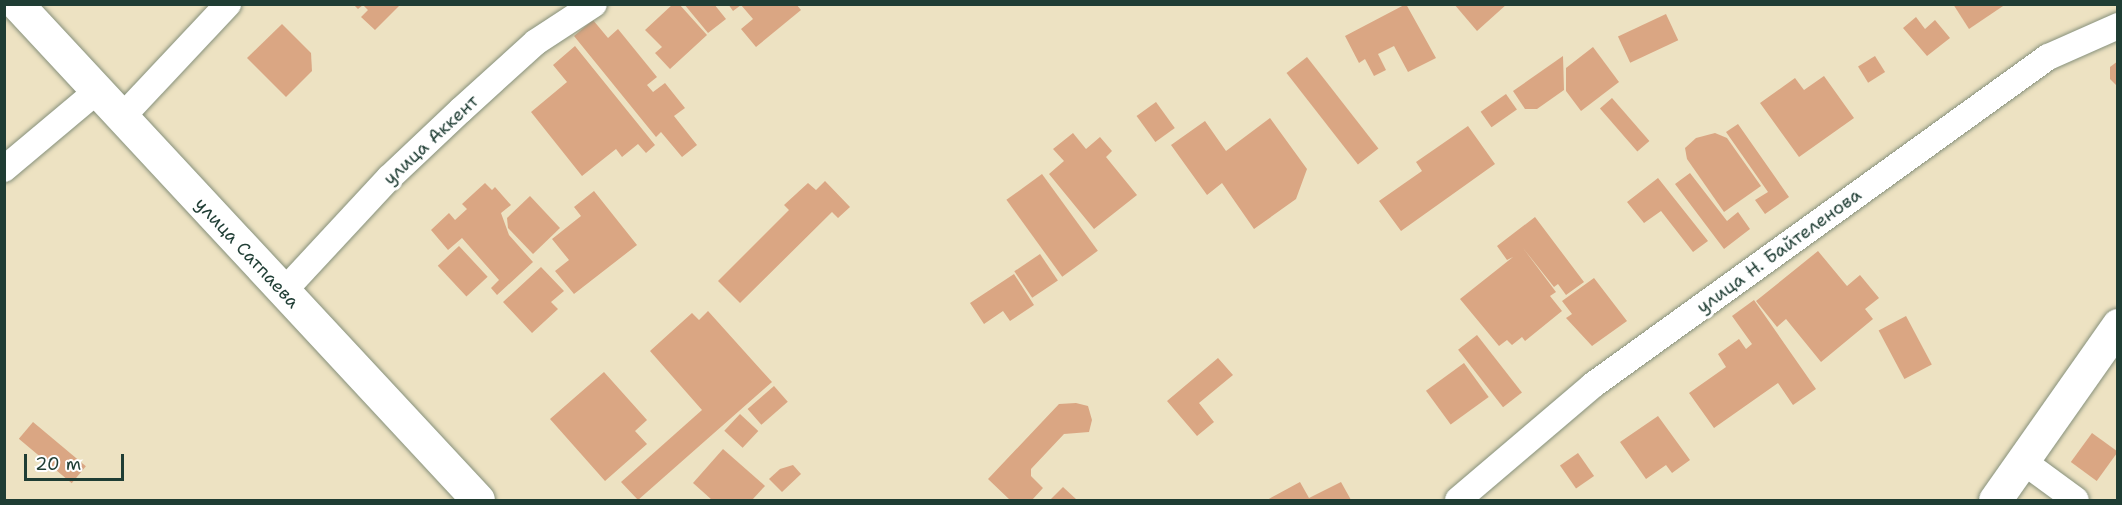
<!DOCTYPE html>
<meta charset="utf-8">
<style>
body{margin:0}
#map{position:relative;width:2122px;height:505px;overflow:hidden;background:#ede2c2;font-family:"Shantell Sans",sans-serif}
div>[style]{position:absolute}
.building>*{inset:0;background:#daa683;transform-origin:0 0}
.roads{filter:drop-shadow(0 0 2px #86907b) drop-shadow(0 0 2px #86907b)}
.street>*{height:26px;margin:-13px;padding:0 13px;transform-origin:13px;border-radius:13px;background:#fff}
.secondary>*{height:33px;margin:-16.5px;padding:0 16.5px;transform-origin:16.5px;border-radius:16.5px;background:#fff}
.primary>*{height:33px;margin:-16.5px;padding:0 16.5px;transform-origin:16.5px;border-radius:16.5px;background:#fff}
span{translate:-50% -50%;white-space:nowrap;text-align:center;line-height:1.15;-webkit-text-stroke:6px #fff;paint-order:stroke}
.street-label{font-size:18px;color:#1f3d34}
.frame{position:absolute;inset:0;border:6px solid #1f3d34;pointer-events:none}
.scale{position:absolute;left:24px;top:454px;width:100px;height:27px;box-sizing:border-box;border:3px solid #1f3d34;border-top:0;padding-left:8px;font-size:18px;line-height:21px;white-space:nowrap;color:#1f3d34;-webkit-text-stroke:4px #fff;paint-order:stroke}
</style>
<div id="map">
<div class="building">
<i style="clip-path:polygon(353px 4px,401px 4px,375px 30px,361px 17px,368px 10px,363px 5px,358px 9px)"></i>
<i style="clip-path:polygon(673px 4px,679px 4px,707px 35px,670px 69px,655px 53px,662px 47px,645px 30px)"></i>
<i style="clip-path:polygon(684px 4px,714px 4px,726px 19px,708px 33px)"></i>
<i style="clip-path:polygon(728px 4px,796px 4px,801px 10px,756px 47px,741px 29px,753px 19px,741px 5px,733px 11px)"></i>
<i style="clip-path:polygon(1406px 4px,1436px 58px,1408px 72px,1394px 46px,1378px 54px,1386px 70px,1374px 76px,1365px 59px,1359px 63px,1345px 36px)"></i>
<i style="clip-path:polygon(1454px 4px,1507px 4px,1477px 31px)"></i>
<i style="clip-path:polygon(1953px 4px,2006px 4px,1969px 29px)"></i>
<i style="left:1666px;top:14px;width:29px;height:53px;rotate:65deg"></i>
<i style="clip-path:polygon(1916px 17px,1925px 29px,1935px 20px,1950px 38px,1927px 56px,1903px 28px)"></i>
<i style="clip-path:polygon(593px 20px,608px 38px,618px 29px,657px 77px,647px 85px,653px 92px,665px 83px,685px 108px,674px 116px,697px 145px,682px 157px,661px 132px,656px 137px,574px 36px)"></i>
<i style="clip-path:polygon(282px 24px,311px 53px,312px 71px,286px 97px,247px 58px)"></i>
<i style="clip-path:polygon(575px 46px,655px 145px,646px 153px,638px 144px,622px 157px,616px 149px,582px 176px,531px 112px,567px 82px,553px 65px)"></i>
<i style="clip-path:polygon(1593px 47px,1619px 82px,1581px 111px,1566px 91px,1566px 68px)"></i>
<i style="clip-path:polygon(1563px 56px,1564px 90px,1537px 109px,1525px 109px,1513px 91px)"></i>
<i style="left:1875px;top:56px;width:19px;height:20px;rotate:58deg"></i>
<i style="left:1307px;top:57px;width:116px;height:26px;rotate:52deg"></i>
<i style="clip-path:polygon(2118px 61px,2118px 87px,2110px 79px,2110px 67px)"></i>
<i style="clip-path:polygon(1824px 76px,1854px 118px,1799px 157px,1760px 103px,1795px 78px,1804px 90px)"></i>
<i style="left:1506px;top:94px;width:19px;height:31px;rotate:55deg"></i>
<i style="left:1612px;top:98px;width:57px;height:16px;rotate:49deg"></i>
<i style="left:1156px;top:102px;width:32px;height:24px;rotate:54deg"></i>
<i style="clip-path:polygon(1270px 118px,1307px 169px,1296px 199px,1254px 229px,1222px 183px,1207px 195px,1171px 145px,1205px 121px,1226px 151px)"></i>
<i style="clip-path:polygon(1738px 124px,1789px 197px,1765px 214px,1755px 200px,1768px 192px,1726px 132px)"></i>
<i style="clip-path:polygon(1468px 126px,1495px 164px,1401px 231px,1379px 201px,1422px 171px,1416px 162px)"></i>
<i style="clip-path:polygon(1073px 133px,1086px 149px,1100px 137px,1112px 151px,1106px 157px,1137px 195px,1094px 229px,1049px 174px,1064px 161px,1053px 149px)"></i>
<i style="clip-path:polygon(1715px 133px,1727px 138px,1761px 186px,1724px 212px,1687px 159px,1685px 148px,1696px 138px)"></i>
<i style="clip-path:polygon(1690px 173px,1727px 221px,1738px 212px,1750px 229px,1724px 249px,1675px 184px)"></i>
<i style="left:1042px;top:174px;width:95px;height:44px;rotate:54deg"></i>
<i style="clip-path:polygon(1658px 178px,1708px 241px,1693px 252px,1661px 211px,1644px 223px,1627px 202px)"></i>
<i style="clip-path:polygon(825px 181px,850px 207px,838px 218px,832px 212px,740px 303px,718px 281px,789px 210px,784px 205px,808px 183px,816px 190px)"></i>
<i style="clip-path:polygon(485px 183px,492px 190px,495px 187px,511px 205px,501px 213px,509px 235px,533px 262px,497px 295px,491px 288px,499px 280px,462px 238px,448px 250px,431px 230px,449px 213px,455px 220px,467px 209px,462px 204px)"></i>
<i style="clip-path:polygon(594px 191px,637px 245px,574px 294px,555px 271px,569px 260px,552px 239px,581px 216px,574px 207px)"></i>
<i style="clip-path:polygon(530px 196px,560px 228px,533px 254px,508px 228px,507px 218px)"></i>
<i style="clip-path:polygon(1535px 217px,1584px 282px,1566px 295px,1558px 284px,1554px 287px,1523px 248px,1556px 292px,1550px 296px,1562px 311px,1525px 341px,1522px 337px,1512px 345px,1507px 340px,1499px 346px,1460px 299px,1513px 257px,1507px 260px,1497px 246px)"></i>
<i style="left:459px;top:246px;width:42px;height:29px;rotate:47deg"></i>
<i style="clip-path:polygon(1818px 251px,1847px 286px,1860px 275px,1879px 298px,1865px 309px,1873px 319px,1821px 362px,1786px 319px,1777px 327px,1756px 301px)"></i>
<i style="left:1040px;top:254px;width:32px;height:31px;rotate:56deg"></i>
<i style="clip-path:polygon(541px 267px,564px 291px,551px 302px,558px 309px,532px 333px,503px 302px)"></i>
<i style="clip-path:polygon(1014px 274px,1034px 305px,1010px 321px,1003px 311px,984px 324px,970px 303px)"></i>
<i style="clip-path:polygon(1594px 278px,1627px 321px,1592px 346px,1566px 318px,1572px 314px,1562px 301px)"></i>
<i style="clip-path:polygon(1754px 300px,1816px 389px,1793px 405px,1778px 383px,1714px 428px,1689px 393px,1726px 367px,1718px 354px,1739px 339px,1746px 349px,1752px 344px,1732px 316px)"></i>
<i style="clip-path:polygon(708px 311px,772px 382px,638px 500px,621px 482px,702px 410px,650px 351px,692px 313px,699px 320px)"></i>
<i style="left:1906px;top:316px;width:55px;height:31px;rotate:62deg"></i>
<i style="left:1477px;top:335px;width:73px;height:24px;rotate:52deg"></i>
<i style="clip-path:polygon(1218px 358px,1233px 375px,1199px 403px,1214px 422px,1197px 436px,1167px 401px)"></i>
<i style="left:1464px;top:363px;width:42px;height:47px;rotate:54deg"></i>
<i style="clip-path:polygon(604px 372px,647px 420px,635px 431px,647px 444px,605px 481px,550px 419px)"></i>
<i style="left:774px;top:386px;width:21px;height:35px;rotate:49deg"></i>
<i style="clip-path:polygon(1076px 403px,1088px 406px,1092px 420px,1089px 432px,1064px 434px,1031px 469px,1031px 476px,1043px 488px,1032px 500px,1010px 500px,988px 479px,1059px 404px)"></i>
<i style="left:740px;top:414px;width:25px;height:23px;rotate:43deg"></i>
<i style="clip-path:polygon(1658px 416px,1690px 460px,1672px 473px,1666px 465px,1646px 479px,1620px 442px)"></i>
<i style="left:33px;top:422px;width:69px;height:22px;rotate:40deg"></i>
<i style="left:2092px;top:433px;width:32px;height:36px;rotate:36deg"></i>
<i style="clip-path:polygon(723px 449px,765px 486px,752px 500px,712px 500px,693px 483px)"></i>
<i style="left:1578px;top:453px;width:28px;height:22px;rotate:55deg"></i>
<i style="clip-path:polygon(793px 465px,801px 474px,782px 492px,769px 479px,780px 469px)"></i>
<i style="clip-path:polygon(1300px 482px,1309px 498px,1341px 482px,1351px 500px,1267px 500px)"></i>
<i style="clip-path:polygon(1063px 487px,1077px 500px,1050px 500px)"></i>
</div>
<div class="roads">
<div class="street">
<i style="left:122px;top:117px;width:155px;rotate:-46.8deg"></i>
<i style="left:4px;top:169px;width:121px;rotate:-40deg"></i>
<i style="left:283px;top:292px;width:156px;rotate:-47.1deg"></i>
<i style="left:389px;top:178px;width:99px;rotate:-43.4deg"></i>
<i style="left:461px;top:110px;width:101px;rotate:-42.2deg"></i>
<i style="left:536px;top:42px;width:69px;rotate:-33.2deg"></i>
<i style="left:2024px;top:462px;width:64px;rotate:36.2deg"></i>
<i style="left:1458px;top:500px;width:177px;rotate:-40.4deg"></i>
<i style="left:1593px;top:385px;width:561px;rotate:-35.79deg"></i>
<i style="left:2048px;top:57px;width:77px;rotate:-23.9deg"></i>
</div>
<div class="secondary">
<i style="left:17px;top:4px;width:677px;rotate:47.09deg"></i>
</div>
<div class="primary">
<i style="left:1995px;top:500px;width:214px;rotate:-54.9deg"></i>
</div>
</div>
<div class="street-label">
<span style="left:431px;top:140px;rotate:-43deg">улица Аккент</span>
<span style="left:1779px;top:251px;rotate:-36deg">улица Н. Байтеленова</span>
<span style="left:247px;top:253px;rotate:47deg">улица Сатпаева</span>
</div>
<div class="frame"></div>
<div class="scale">20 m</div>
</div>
